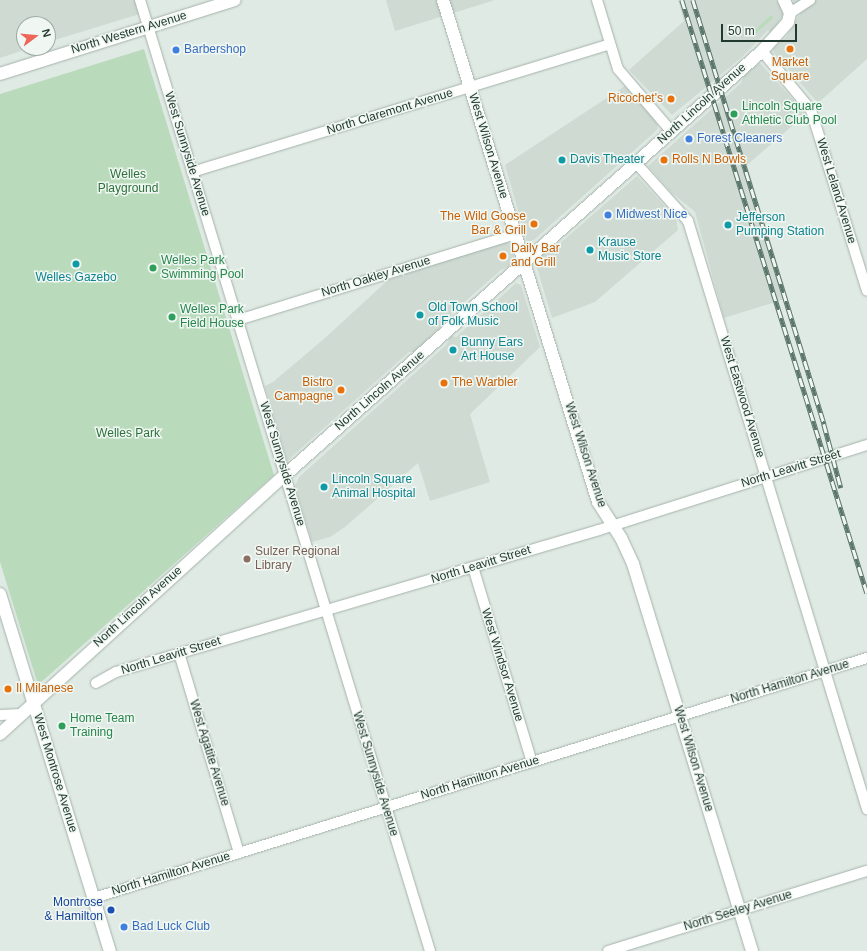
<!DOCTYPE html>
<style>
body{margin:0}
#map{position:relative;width:867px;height:951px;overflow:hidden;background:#e0eae4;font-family:Arial,sans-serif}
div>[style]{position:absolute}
.built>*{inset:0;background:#cedad2}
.green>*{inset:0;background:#b9dbbc}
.roads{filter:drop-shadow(0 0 1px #a3b2aa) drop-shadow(0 0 1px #a3b2aa)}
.street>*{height:10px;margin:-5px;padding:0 5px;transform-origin:5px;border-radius:5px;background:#fff}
.secondary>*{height:12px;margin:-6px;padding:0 6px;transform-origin:6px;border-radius:6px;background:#fff}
.rail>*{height:4.5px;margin-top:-2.25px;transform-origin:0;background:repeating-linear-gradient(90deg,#f0f7f2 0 9px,#5b766a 0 18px);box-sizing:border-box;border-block:1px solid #5b766a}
.dots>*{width:11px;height:11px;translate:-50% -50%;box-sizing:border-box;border:2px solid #f0f7f2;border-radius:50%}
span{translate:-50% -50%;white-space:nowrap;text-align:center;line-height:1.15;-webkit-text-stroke:3px #f0f7f2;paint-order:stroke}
.street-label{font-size:12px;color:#213a2f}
.shop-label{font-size:12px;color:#366cbe}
.left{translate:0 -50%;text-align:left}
.food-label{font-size:12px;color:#c56008}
.right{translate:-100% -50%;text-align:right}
.leisure-label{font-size:12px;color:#27864d}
.culture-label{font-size:12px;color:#0d838f}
.park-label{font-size:12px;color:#2c703b}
.education-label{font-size:12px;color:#785e54}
.transit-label{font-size:12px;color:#164399}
.north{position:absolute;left:16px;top:16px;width:40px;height:40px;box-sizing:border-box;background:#f0f7f2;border:1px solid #9daba4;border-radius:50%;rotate:74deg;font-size:11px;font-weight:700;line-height:16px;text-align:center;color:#213a2f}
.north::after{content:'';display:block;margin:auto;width:14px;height:18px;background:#ee665a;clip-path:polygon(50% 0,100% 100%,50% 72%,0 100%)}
.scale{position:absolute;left:721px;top:24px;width:76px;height:18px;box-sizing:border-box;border:2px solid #213a2f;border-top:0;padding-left:5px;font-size:12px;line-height:14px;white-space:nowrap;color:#213a2f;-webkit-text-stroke:3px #f0f7f2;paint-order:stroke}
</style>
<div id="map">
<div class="built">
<i style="clip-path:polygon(0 0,139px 0,143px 13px,48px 42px,48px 24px,24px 24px,24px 48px,30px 48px,0 58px)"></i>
<i style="clip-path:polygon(386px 0,495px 0,395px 31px)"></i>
<i style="clip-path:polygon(678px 0,776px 0,781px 5px,783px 15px,771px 33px,768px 30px,741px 58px,672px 115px,629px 70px,684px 21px)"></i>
<i style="clip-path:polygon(793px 0,867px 0,867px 59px,818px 103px,774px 53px,773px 49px,787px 36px,800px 14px)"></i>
<i style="clip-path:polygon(760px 63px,806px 114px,747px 165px,788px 298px,724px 318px,695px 212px,671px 192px,648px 166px,741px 83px,744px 75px)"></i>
<i style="clip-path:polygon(625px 86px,654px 119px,658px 126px,657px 130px,534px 240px,527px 242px,505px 165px)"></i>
<i style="clip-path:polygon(637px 176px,676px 218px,678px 230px,595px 302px,552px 318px,535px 261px,544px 253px,550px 252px)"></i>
<i style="clip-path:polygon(506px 241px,511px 246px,514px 257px,511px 265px,501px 270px,452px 313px,450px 319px,414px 352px,409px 352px,287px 461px,265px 386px,273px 382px,325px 338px,388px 280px)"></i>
<i style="clip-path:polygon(516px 283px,521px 285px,540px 347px,470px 414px,490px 482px,430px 501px,418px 463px,345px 527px,330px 537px,312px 542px,295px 486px,299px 477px,446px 345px,451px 336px,456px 337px)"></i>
</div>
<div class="green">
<i style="clip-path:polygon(771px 15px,773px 18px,753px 36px,751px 34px)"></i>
<i style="clip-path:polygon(144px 49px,274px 475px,38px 685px,0 562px,0 94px)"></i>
</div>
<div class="roads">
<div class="street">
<i style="left:140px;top:0;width:994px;rotate:73.04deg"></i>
<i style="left:597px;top:0;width:72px;rotate:73.1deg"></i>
<i style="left:618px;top:69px;width:82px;rotate:49.5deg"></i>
<i style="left:790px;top:13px;width:24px;rotate:-33deg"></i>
<i style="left:762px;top:51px;width:77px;rotate:50.3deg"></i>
<i style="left:811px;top:110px;width:189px;rotate:72.8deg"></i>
<i style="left:636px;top:163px;width:78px;rotate:48.1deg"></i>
<i style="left:688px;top:221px;width:615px;rotate:73.07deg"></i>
<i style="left:192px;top:172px;width:437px;rotate:-17deg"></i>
<i style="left:238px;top:320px;width:290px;rotate:-17.2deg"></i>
<i style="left:473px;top:567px;width:204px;rotate:73.2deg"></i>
<i style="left:179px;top:653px;width:209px;rotate:73.3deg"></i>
<i style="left:96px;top:683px;width:23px;rotate:-29deg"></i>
<i style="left:116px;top:672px;width:503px;rotate:-16.38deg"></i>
<i style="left:599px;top:530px;width:281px;rotate:-17.6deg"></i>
<i style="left:0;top:715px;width:21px;rotate:-3deg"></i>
<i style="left:94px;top:898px;width:809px;rotate:-17.25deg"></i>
<i style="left:608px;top:951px;width:271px;rotate:-17.2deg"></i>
</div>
<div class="secondary">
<i style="left:443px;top:0;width:525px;rotate:72.84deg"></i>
<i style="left:598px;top:502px;width:43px;rotate:57.4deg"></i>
<i style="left:621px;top:538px;width:29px;rotate:65deg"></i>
<i style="left:633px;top:564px;width:405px;rotate:72.9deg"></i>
<i style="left:0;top:74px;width:246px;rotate:-17.5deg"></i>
<i style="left:0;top:594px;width:374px;rotate:72.9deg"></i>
<i style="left:0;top:734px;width:385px;rotate:-42.3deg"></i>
<i style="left:285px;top:475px;width:638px;rotate:-41.63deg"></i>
<i style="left:762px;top:51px;width:39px;rotate:-48deg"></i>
<i style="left:788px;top:22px;width:9px;rotate:-77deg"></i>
<i style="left:790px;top:13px;width:14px;rotate:-115deg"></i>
</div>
</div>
<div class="rail">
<i style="left:682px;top:0;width:621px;rotate:72.67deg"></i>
<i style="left:693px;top:0;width:444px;rotate:72.8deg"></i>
<i style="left:824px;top:424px;width:66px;rotate:75.1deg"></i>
</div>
<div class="dots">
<i style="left:790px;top:49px;background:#e8710a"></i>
<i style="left:176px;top:50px;background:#3f7fe0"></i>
<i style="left:671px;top:99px;background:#e8710a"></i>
<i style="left:734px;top:114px;background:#2e9e5b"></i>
<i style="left:689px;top:139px;background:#3f7fe0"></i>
<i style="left:562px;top:160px;background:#0f9aa8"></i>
<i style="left:664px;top:160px;background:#e8710a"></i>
<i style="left:608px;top:215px;background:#3f7fe0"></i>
<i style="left:534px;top:224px;background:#e8710a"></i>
<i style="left:728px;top:225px;background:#0f9aa8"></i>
<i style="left:590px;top:250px;background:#0f9aa8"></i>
<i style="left:503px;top:256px;background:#e8710a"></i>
<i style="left:76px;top:264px;background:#0f9aa8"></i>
<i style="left:153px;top:268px;background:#2e9e5b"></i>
<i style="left:420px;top:315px;background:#0f9aa8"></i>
<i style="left:172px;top:317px;background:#2e9e5b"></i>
<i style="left:453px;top:350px;background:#0f9aa8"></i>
<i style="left:444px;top:383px;background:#e8710a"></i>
<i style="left:341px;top:390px;background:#e8710a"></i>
<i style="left:324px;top:487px;background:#0f9aa8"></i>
<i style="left:247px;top:559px;background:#8d6e63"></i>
<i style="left:8px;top:689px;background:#e8710a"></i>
<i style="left:62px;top:726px;background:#2e9e5b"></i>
<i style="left:111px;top:910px;background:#1a4fb4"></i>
<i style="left:124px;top:927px;background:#3f7fe0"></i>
</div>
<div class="street-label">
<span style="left:129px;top:33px;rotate:-17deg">North Western Avenue</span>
<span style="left:702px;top:104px;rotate:-42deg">North Lincoln Avenue</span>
<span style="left:390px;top:112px;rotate:-17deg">North Claremont Avenue</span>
<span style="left:488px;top:146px;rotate:73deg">West Wilson Avenue</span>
<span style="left:187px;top:154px;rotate:73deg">West Sunnyside Avenue</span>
<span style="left:836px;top:191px;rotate:73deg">West Leland Avenue</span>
<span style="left:376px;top:277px;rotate:-17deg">North Oakley Avenue</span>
<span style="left:380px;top:391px;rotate:-41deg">North Lincoln Avenue</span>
<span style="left:742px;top:397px;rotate:73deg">West Eastwood Avenue</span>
<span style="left:585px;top:455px;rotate:72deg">West Wilson Avenue</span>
<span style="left:282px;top:464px;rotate:73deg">West Sunnyside Avenue</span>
<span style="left:791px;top:469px;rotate:-17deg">North Leavitt Street</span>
<span style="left:481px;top:565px;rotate:-17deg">North Leavitt Street</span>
<span style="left:138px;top:607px;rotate:-42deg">North Lincoln Avenue</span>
<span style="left:171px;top:656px;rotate:-17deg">North Leavitt Street</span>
<span style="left:502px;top:665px;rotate:73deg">West Windsor Avenue</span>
<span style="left:790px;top:682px;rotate:-17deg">North Hamilton Avenue</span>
<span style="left:209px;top:753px;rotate:73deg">West Agatite Avenue</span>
<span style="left:693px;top:759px;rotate:73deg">West Wilson Avenue</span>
<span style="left:55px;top:773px;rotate:73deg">West Montrose Avenue</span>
<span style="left:375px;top:774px;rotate:73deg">West Sunnyside Avenue</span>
<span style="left:480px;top:778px;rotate:-17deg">North Hamilton Avenue</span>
<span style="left:171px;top:874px;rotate:-17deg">North Hamilton Avenue</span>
<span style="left:738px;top:911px;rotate:-17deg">North Seeley Avenue</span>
</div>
<div class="shop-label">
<span class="left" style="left:184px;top:50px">Barbershop</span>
<span class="left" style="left:697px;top:139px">Forest Cleaners</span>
<span class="left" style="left:616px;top:215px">Midwest Nice</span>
<span class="left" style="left:132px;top:927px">Bad Luck Club</span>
</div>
<div class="food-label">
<span style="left:790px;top:70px">Market<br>Square</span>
<span class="right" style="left:663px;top:99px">Ricochet's</span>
<span class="left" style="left:672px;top:160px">Rolls N Bowls</span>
<span class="right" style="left:526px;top:224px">The Wild Goose<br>Bar &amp; Grill</span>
<span class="left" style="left:511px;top:256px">Daily Bar<br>and Grill</span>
<span class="right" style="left:333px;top:390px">Bistro<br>Campagne</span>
<span class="left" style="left:452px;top:383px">The Warbler</span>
<span class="left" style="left:16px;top:689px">Il Milanese</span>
</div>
<div class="leisure-label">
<span class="left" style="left:742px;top:114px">Lincoln Square<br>Athletic Club Pool</span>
<span class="left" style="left:161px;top:268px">Welles Park<br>Swimming Pool</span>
<span class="left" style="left:180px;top:317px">Welles Park<br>Field House</span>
<span class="left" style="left:70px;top:726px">Home Team<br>Training</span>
</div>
<div class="culture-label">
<span class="left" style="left:570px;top:160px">Davis Theater</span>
<span class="left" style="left:736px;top:225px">Jefferson<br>Pumping Station</span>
<span class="left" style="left:598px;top:250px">Krause<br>Music Store</span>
<span style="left:76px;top:278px">Welles Gazebo</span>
<span class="left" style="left:428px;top:315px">Old Town School<br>of Folk Music</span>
<span class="left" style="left:461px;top:350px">Bunny Ears<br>Art House</span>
<span class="left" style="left:332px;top:487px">Lincoln Square<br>Animal Hospital</span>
</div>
<div class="park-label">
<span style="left:128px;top:182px">Welles<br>Playground</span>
<span style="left:128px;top:434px">Welles Park</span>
</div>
<div class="education-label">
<span class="left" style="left:255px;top:559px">Sulzer Regional<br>Library</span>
</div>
<div class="transit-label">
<span class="right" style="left:103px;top:910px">Montrose<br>&amp; Hamilton</span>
</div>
<div class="north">N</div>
<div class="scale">50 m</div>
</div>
